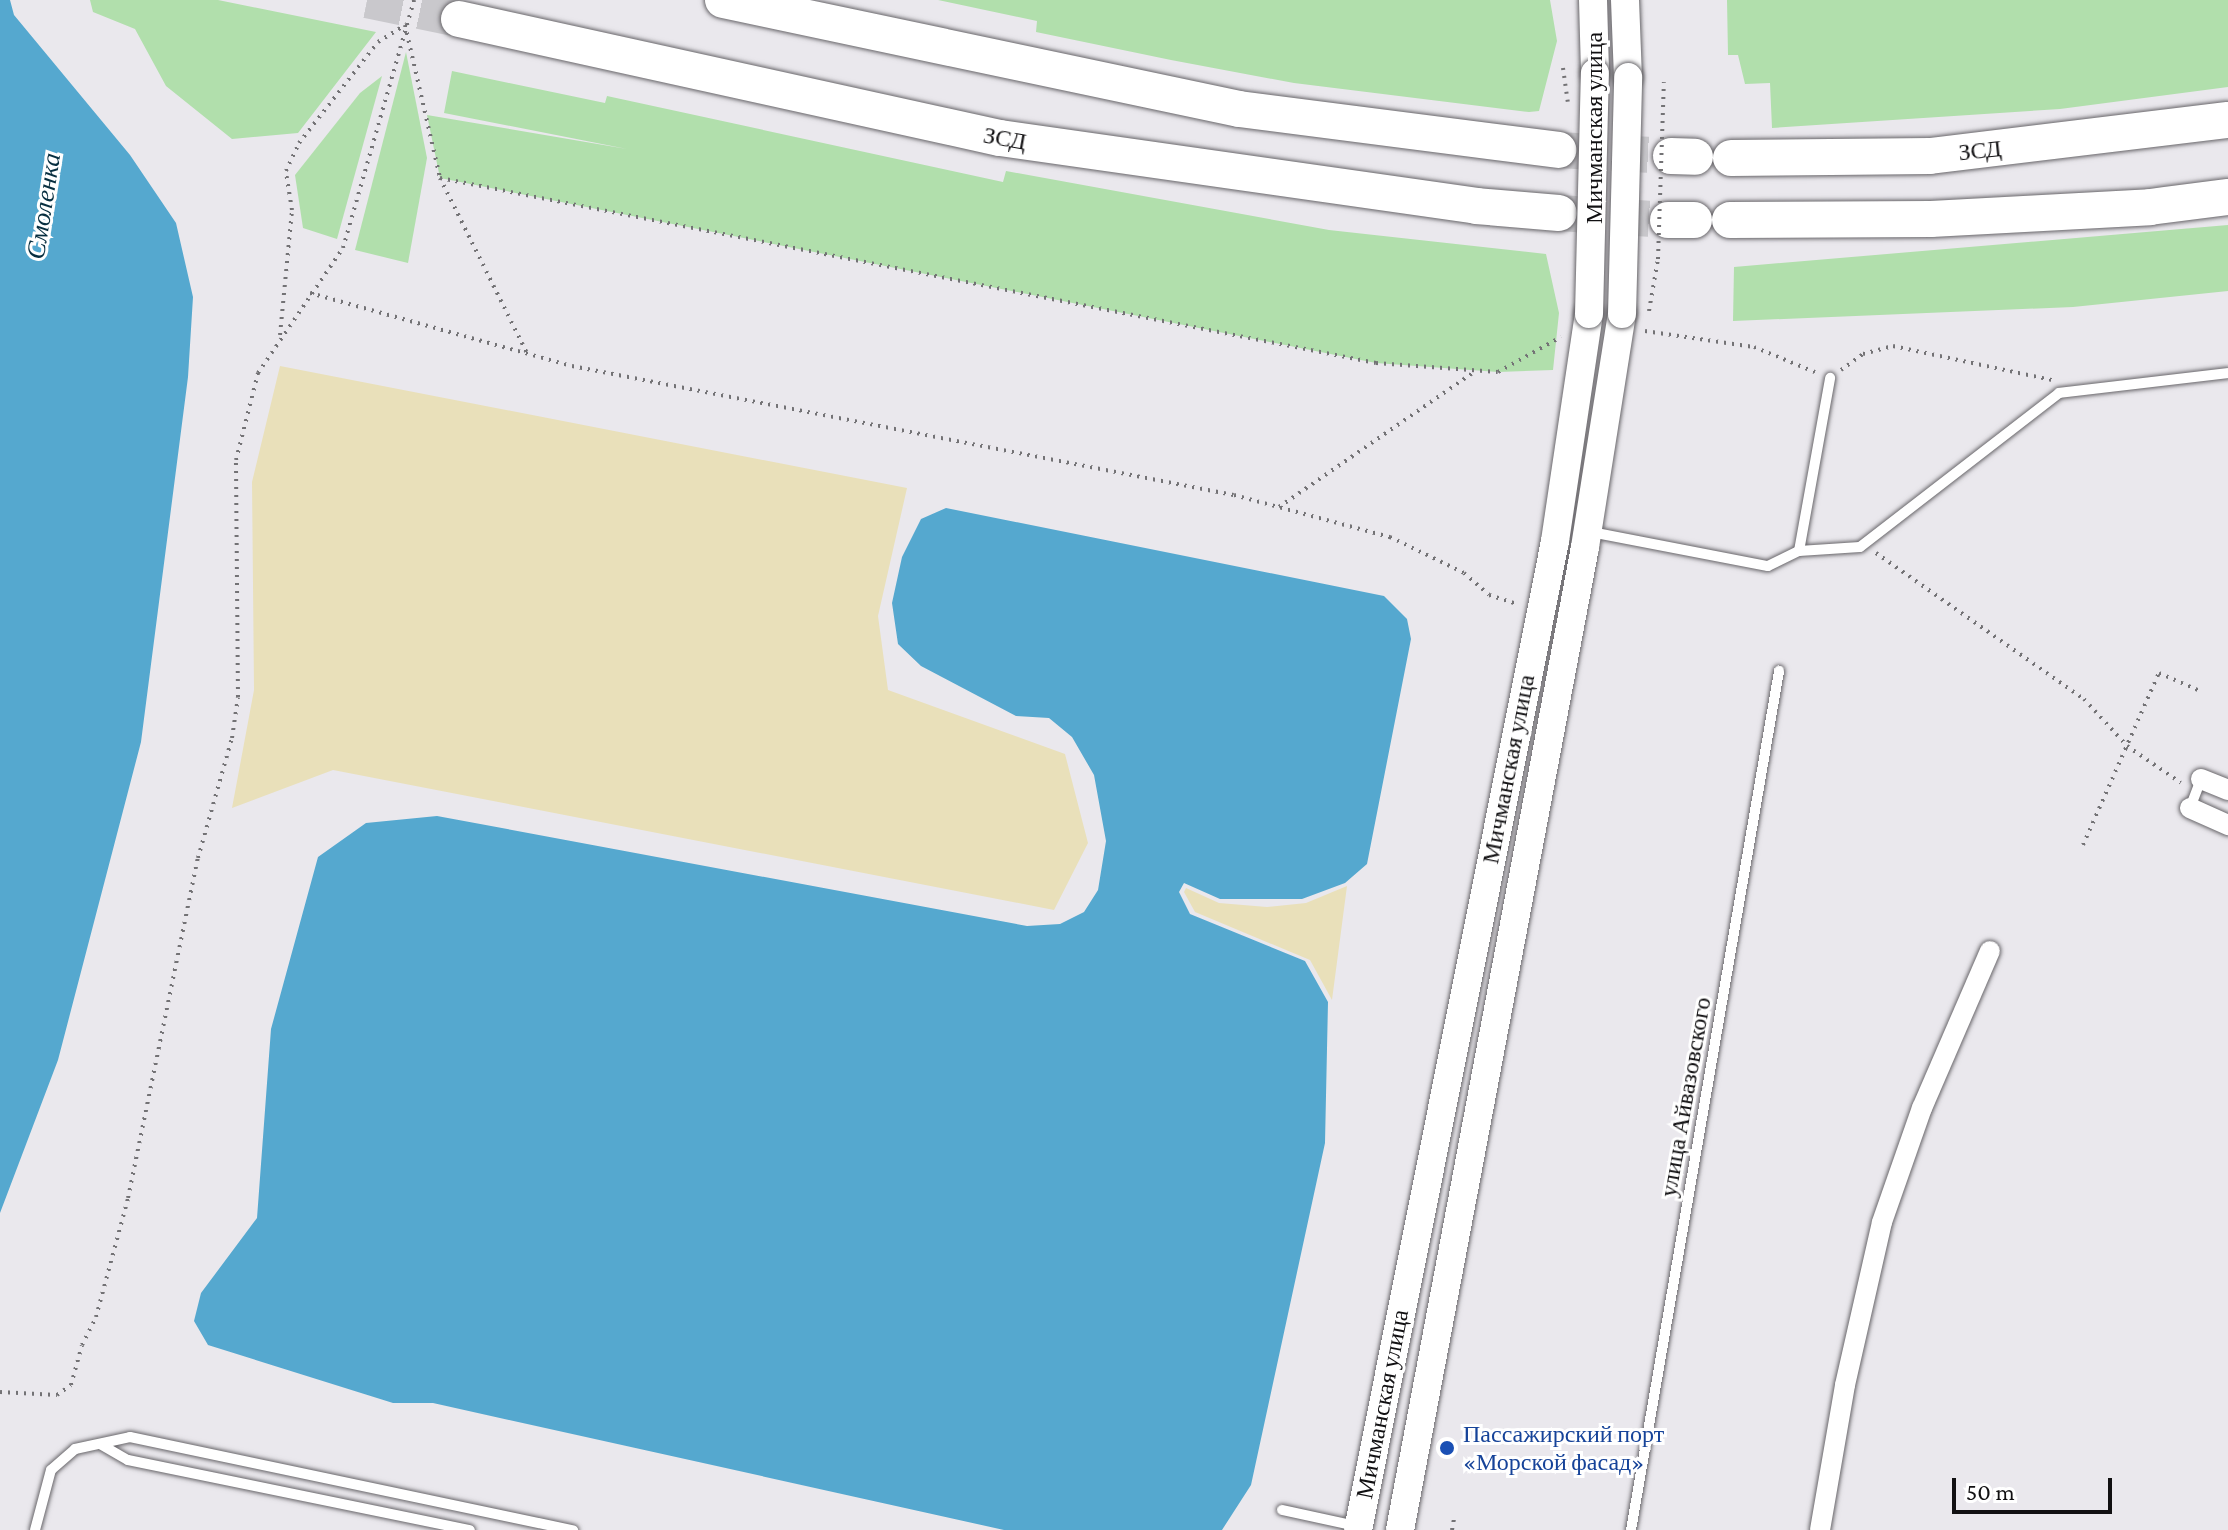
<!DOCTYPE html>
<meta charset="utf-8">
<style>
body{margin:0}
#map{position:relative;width:2228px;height:1530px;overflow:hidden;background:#eae8ed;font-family:"Crimson Pro",serif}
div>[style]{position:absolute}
.green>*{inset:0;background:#b1dfac}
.sand>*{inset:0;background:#e9e0ba}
.water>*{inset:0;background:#55a8cf}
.motorway-tunnel>*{height:36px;margin-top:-18px;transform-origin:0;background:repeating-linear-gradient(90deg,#c9c8cc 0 36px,transparent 0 54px)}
.path>*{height:4px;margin-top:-2px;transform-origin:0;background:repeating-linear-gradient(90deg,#737275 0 2px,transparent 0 8px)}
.roads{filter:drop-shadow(0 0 2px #68666a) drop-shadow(0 0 2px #68666a)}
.service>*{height:10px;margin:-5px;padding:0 5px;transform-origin:5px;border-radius:5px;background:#fff}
.minor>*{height:20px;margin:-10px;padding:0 10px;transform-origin:10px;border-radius:10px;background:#fff}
.secondary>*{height:28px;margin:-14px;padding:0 14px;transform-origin:14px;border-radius:14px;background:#fff}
.motorway>*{height:36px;margin:-18px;padding:0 18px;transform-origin:18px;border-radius:18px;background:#fff}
.path-bridge>*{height:4px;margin-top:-2px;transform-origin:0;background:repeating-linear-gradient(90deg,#737275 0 2px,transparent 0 8px)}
.bridges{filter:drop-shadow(0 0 2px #68666a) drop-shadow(0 0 2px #68666a)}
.secondary-bridge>*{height:28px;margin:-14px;padding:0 14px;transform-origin:14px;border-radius:14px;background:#fff}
.dots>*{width:22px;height:22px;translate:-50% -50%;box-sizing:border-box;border:4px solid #fff;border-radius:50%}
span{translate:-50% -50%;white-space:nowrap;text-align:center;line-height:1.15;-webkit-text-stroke:6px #fff;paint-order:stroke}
.street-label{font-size:24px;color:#111012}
.transit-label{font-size:24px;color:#164399}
.left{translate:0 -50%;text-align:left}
.water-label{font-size:26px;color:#072e3f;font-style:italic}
.scale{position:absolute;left:1952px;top:1478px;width:160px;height:36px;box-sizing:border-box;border:4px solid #111012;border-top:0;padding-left:10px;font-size:24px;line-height:28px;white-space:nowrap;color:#111012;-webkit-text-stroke:6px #fff;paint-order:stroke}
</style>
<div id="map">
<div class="green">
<i style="clip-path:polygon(90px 0,218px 0,376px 32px,298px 133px,232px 139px,166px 86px,135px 29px,93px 12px)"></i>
<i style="clip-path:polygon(938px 0,1550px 0,1557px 41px,1539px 111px,1529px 112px,1294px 83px,1171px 60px,1036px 32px,1037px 21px)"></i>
<i style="clip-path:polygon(1727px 0,2228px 0,2228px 87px,2060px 109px,1772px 128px,1770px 83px,1745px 84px,1738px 55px,1728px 55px)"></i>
<i style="clip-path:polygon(406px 52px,427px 158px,408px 263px,355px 250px)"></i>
<i style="clip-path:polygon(452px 71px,605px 103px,607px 96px,1003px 182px,1006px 171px,1329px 230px,1546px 254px,1559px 313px,1553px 370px,1498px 372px,1376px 363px,440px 178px,427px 115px,627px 149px,444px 113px)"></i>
<i style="clip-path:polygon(382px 76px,337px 239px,303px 228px,295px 175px,360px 93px)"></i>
<i style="clip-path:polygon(2228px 225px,2228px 291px,2073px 307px,1733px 321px,1734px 267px)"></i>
</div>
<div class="sand">
<i style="clip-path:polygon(280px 366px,907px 488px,878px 616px,888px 690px,1065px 754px,1088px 843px,1054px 910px,333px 770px,232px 808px,254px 690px,252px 482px)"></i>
<i style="clip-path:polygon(1347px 886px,1332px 1000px,1310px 960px,1195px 912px,1184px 892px,1186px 888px,1219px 903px,1267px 907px,1306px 903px)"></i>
</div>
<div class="water">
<i style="clip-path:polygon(0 0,10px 0,14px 15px,130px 155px,176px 223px,193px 297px,188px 377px,141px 742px,58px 1060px,0 1213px)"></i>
<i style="clip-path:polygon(946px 508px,1384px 596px,1407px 619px,1411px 639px,1367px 864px,1345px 883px,1302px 899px,1220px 899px,1184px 883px,1179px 892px,1190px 914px,1305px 961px,1328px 1002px,1325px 1143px,1251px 1485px,1222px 1530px,1004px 1530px,433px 1403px,393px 1403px,208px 1345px,194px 1321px,201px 1293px,257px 1218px,271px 1029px,318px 857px,366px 823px,437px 816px,1027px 926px,1060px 924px,1084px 912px,1098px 890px,1106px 841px,1094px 775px,1072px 737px,1049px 718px,1016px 716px,921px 666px,898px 644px,892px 603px,902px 557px,921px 519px)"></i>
</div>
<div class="motorway-tunnel">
<i style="left:367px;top:0;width:94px;rotate:11.7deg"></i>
<i style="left:1558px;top:150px;width:113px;rotate:3deg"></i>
<i style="left:1559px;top:213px;width:109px;rotate:3.7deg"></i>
</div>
<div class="path">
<i style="left:440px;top:178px;width:195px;rotate:63.6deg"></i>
<i style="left:310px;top:293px;width:272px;rotate:15.6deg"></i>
<i style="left:572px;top:366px;width:674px;rotate:11.03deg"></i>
<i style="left:1234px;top:495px;width:162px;rotate:15.1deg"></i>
<i style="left:1390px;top:537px;width:82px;rotate:25.9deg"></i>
<i style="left:1464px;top:573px;width:33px;rotate:41deg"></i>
<i style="left:1489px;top:595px;width:29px;rotate:18deg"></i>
<i style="left:1645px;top:331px;width:110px;rotate:8.4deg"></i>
<i style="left:1754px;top:347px;width:66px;rotate:22.3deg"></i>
<i style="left:280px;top:335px;width:126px;rotate:-84.5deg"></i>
<i style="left:292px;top:210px;width:39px;rotate:-99deg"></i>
<i style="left:286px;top:171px;width:31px;rotate:-65deg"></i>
<i style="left:299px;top:143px;width:128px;rotate:-52deg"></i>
<i style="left:378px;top:42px;width:32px;rotate:-32deg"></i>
<i style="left:405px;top:25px;width:157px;rotate:77.1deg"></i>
<i style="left:440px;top:178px;width:954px;rotate:11.18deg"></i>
<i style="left:1376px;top:363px;width:122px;rotate:4.2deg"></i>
<i style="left:1498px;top:372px;width:72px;rotate:-29.1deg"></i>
<i style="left:1841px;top:370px;width:27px;rotate:-36deg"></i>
<i style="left:1863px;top:354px;width:31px;rotate:-15deg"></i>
<i style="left:1893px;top:346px;width:163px;rotate:12.1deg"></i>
<i style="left:1279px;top:507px;width:237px;rotate:-34.7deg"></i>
<i style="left:1876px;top:553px;width:254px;rotate:35.1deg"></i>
<i style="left:2084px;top:699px;width:64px;rotate:47.5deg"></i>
<i style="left:2127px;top:746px;width:65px;rotate:34.4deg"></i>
<i style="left:2083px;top:845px;width:188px;rotate:-66.2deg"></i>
<i style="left:2159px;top:673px;width:43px;rotate:23.6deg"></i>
<i style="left:0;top:1392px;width:57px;rotate:3deg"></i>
<i style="left:57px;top:1395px;width:17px;rotate:-36deg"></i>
<i style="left:71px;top:1385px;width:41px;rotate:-74.6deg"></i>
<i style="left:82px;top:1345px;width:31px;rotate:-63deg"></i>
<i style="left:96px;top:1317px;width:123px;rotate:-74.9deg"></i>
<i style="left:128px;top:1198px;width:347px;rotate:-78.4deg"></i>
<i style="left:198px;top:858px;width:125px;rotate:-74.2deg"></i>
<i style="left:232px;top:738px;width:41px;rotate:-81.7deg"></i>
<i style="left:238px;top:697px;width:237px;rotate:-90.5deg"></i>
<i style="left:236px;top:460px;width:90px;rotate:-75.8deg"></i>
<i style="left:258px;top:373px;width:151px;rotate:-55.8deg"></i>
<i style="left:343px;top:248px;width:258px;rotate:-74deg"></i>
<i style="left:1452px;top:1530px;width:11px;rotate:-80deg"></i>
</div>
<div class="roads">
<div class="service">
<i style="left:1591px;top:532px;width:180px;rotate:10.9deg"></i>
<i style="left:1768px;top:566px;width:34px;rotate:-26deg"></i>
<i style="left:1799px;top:551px;width:61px;rotate:-3.8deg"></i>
<i style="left:1860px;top:547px;width:252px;rotate:-37.7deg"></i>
<i style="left:2059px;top:393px;width:170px;rotate:-6.7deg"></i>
<i style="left:1799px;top:551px;width:176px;rotate:-79.8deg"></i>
<i style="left:2190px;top:808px;width:31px;rotate:-69deg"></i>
<i style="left:100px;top:1444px;width:32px;rotate:30deg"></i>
<i style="left:128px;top:1460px;width:349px;rotate:11.6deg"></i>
<i style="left:1282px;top:1510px;width:76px;rotate:12.2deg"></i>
<i style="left:35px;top:1530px;width:62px;rotate:-75.1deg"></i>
<i style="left:51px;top:1470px;width:32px;rotate:-41deg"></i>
<i style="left:75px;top:1449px;width:56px;rotate:-12.3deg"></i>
<i style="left:130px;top:1437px;width:453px;rotate:11.9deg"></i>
<i style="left:1631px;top:1530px;width:872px;rotate:-80.22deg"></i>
</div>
<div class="minor">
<i style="left:2201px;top:779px;width:29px;rotate:22deg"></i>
<i style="left:2190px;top:808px;width:42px;rotate:24.1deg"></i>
<i style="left:1820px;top:1530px;width:147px;rotate:-80.2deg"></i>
<i style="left:1845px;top:1385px;width:167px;rotate:-77.2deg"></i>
<i style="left:1882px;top:1222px;width:121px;rotate:-70.7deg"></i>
<i style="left:1922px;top:1108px;width:171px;rotate:-66.6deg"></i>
</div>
<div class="secondary">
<i style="left:1593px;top:0;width:73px;rotate:88.4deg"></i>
<i style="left:1625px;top:0;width:77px;rotate:87.8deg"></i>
<i style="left:1358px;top:1530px;width:1008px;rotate:-78.73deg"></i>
<i style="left:1555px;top:541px;width:230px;rotate:-81.5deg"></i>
<i style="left:1400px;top:1530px;width:1000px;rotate:-79.34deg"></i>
<i style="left:1585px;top:547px;width:236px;rotate:-81deg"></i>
</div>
<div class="motorway">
<i style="left:723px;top:0;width:527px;rotate:11.93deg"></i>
<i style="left:1239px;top:109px;width:322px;rotate:7.3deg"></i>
<i style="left:459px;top:19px;width:554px;rotate:12.41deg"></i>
<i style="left:1000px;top:138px;width:481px;rotate:8.1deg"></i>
<i style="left:1476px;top:206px;width:83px;rotate:4.8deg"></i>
<i style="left:1671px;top:156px;width:24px;rotate:2deg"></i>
<i style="left:1731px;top:158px;width:199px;rotate:-0.6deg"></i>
<i style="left:1930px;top:156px;width:300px;rotate:-6.9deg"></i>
<i style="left:1668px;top:220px;width:26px"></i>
<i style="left:1730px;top:220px;width:201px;rotate:-0.3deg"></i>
<i style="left:1931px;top:219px;width:219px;rotate:-3.1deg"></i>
<i style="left:2150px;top:207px;width:79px;rotate:-7.3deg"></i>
</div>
</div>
<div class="path-bridge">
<i style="left:1563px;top:68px;width:37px;rotate:82deg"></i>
<i style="left:1649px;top:311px;width:53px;rotate:-80.2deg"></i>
<i style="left:1658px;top:259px;width:177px;rotate:-88.1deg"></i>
</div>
<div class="bridges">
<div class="secondary-bridge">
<i style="left:1589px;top:314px;width:241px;rotate:-88.6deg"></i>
<i style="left:1622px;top:314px;width:237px;rotate:-88.5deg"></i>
</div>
</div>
<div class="dots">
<i style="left:1447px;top:1448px;background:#1a4fb4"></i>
</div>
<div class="street-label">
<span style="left:1594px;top:128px;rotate:-90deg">Мичманская улица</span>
<span style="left:1005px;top:138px;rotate:10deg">ЗСД</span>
<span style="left:1980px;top:150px;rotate:-6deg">ЗСД</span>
<span style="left:1508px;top:769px;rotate:-79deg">Мичманская улица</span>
<span style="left:1685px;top:1097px;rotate:-80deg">улица Айвазовского</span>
<span style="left:1382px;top:1404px;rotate:-79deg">Мичманская улица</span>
</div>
<div class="transit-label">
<span class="left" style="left:1463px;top:1448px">Пассажирский порт<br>«Морской фасад»</span>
</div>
<div class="water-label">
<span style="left:44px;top:206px;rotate:-81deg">Смоленка</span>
</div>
<div class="scale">50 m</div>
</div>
